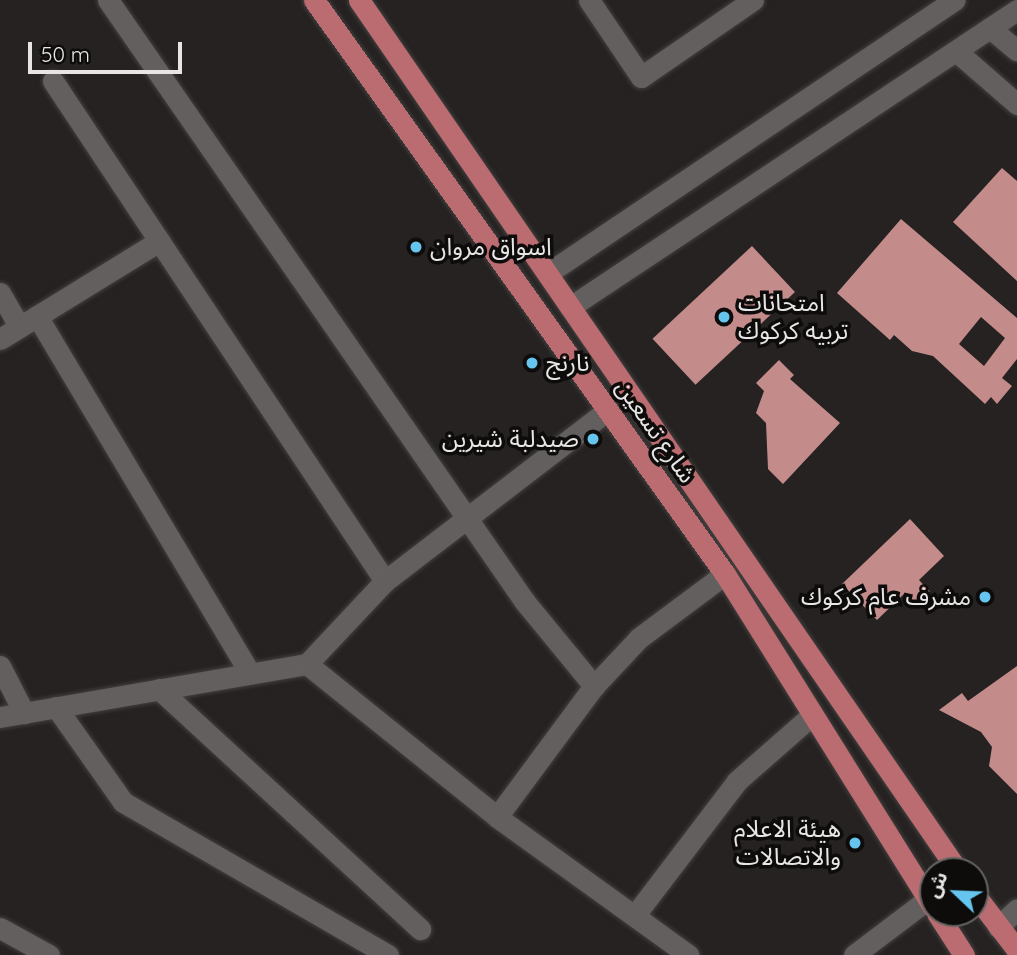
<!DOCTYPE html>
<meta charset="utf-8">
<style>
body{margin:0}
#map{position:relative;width:1017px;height:955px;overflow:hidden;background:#252221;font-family:Quicksand,"Noto Sans Arabic",sans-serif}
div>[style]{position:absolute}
.building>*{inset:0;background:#c48b8b;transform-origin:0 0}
.roads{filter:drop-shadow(0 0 2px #423f3f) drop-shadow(0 0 2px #423f3f)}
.minor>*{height:21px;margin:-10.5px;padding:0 10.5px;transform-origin:10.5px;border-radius:10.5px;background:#635f5f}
.major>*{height:21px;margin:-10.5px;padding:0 10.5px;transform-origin:10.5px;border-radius:10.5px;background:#bb6c70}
.dots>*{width:19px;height:19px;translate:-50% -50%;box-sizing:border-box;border:4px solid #0d0c0b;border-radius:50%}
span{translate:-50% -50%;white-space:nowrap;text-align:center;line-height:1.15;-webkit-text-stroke:7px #0d0c0b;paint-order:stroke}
.poi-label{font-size:24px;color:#e7e5e5}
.left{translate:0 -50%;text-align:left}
.right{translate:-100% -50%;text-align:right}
.street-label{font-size:24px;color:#e7e5e5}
.north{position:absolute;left:919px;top:857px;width:70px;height:70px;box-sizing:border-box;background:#0d0c0b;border:2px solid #646362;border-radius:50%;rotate:293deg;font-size:19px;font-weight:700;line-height:28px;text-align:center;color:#e7e5e5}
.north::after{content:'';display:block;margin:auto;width:24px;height:32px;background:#65c5ee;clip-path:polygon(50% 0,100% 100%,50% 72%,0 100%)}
.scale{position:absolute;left:28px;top:42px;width:154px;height:32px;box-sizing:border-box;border:4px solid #e7e5e5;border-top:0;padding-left:9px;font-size:21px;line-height:24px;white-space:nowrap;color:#e7e5e5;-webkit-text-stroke:5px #0d0c0b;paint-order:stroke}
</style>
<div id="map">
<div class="building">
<i style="clip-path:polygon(1002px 168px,1017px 181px,1017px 281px,953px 222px)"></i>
<i style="clip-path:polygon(evenodd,901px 219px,1017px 318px,1017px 359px,1002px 378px,1012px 386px,997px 404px,991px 397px,985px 404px,933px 356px,912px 351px,894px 335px,890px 340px,837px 293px,901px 219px,981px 317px,1005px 338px,984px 366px,959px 344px,981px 317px)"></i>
<i style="left:752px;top:246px;width:63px;height:136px;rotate:47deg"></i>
<i style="clip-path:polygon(779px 360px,794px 375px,790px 379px,840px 423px,783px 484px,768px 469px,766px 423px,756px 413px,764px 391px,756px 383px)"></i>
<i style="clip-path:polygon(910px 519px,944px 556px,919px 580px,930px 592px,916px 605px,905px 593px,877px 620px,842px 584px)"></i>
<i style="clip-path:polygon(1017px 666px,1017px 794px,989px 766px,992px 747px,981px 732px,939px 710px,962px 693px,968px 701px)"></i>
</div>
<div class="roads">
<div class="minor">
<i style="left:108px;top:0;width:732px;rotate:55.29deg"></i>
<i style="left:525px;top:602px;width:109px;rotate:50.6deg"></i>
<i style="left:589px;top:0;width:93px;rotate:56deg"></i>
<i style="left:641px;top:77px;width:136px;rotate:-34.5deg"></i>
<i style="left:990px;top:28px;width:35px;rotate:40deg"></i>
<i style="left:956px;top:51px;width:81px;rotate:41deg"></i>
<i style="left:53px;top:81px;width:600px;rotate:56.42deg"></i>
<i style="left:548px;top:273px;width:490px;rotate:-33.9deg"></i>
<i style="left:0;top:293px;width:39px;rotate:60deg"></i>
<i style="left:570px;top:307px;width:537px;rotate:-33.6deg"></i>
<i style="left:37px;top:316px;width:416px;rotate:59.2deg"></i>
<i style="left:0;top:339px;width:187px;rotate:-31.6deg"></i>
<i style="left:307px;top:664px;width:244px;rotate:38.8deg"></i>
<i style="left:497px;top:817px;width:236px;rotate:35.8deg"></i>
<i style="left:0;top:666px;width:53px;rotate:62.9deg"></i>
<i style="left:159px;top:689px;width:355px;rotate:42.6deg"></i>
<i style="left:56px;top:707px;width:116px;rotate:54.8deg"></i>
<i style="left:123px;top:802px;width:306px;rotate:30deg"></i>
<i style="left:0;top:717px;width:312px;rotate:-9.8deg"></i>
<i style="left:307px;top:664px;width:114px;rotate:-46.8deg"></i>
<i style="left:385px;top:581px;width:281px;rotate:-37.5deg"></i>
<i style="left:497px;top:817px;width:163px;rotate:-53.5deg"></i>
<i style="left:594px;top:686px;width:66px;rotate:-46.8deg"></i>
<i style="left:639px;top:638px;width:107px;rotate:-36.7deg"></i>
<i style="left:635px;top:915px;width:168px;rotate:-52.7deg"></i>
<i style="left:737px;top:781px;width:98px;rotate:-41.3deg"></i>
<i style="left:998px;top:927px;width:26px;rotate:-43deg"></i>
<i style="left:0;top:928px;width:56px;rotate:28.9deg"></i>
<i style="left:854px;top:955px;width:93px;rotate:-37.1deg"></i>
</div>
<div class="major">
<i style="left:314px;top:0;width:706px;rotate:54.4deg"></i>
<i style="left:725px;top:574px;width:393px;rotate:58deg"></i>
<i style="left:359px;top:0;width:1057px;rotate:55.48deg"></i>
<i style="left:975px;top:895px;width:69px;rotate:52.6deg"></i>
<i style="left:937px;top:913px;width:50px;rotate:57.3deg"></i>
</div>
</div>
<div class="dots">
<i style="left:416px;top:247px;background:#65c5ee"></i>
<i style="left:724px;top:317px;background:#65c5ee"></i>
<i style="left:532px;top:363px;background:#65c5ee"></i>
<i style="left:593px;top:439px;background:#65c5ee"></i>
<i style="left:985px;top:597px;background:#65c5ee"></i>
<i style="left:855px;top:843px;background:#65c5ee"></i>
</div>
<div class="poi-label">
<span class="left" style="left:430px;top:247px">اسواق مروان</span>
<span class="left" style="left:738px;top:317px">امتحانات<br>تربيه كركوك</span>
<span class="left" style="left:546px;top:363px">نارنج</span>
<span class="right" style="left:579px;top:439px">صيدلبة شيرين</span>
<span class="right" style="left:971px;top:597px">مشرف عام كركوك</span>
<span class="right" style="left:841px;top:843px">هيئة الاعلام<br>والاتصالات</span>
</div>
<div class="street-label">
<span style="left:656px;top:431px;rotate:55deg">شارع تسعين</span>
</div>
<div class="north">ش</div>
<div class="scale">50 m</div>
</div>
